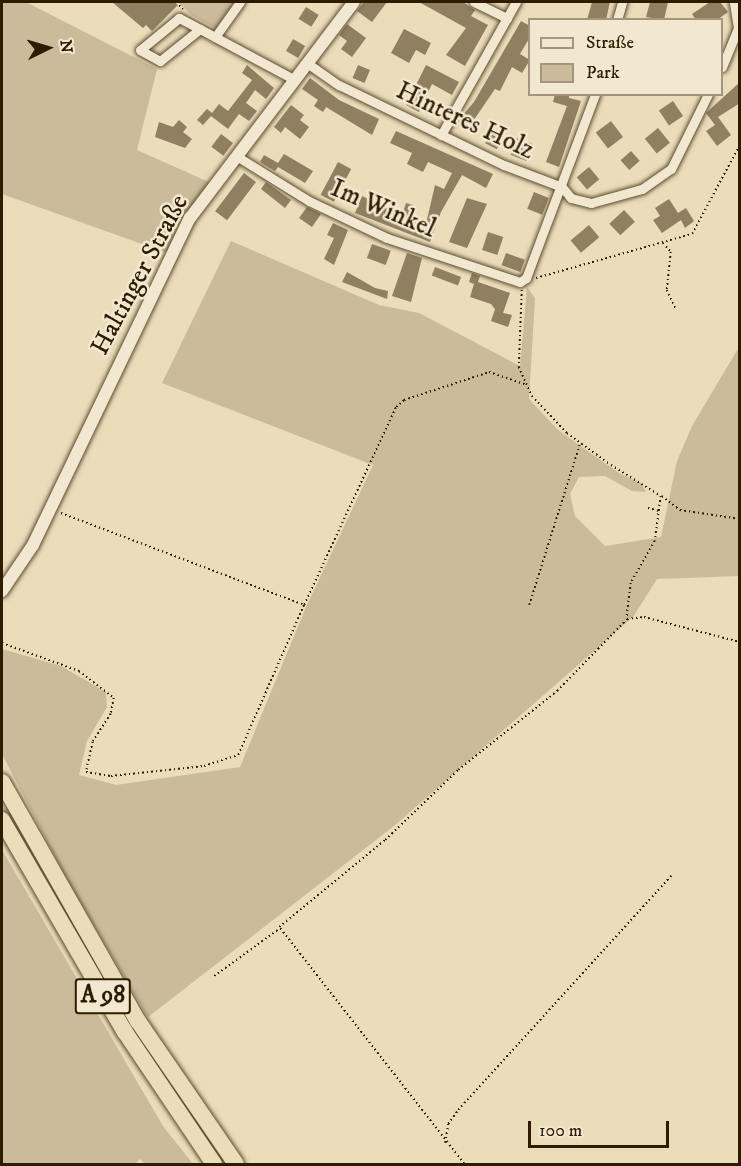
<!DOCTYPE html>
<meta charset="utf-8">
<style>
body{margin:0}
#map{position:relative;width:741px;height:1166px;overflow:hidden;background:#ebdcba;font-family:"IM FELL DW Pica",serif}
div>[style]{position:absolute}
.green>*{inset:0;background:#cbbb9a}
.building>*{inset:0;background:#907f61;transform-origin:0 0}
.path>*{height:1.5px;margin-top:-0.75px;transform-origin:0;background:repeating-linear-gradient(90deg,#2e1b00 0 1.5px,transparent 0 4.5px)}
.roads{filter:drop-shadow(0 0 2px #5d4b2e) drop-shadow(0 0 2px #5d4b2e)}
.minor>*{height:9px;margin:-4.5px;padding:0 4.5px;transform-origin:4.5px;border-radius:4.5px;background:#f2e8d2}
.tertiary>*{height:12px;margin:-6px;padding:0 6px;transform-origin:6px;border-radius:6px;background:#f2e8d2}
.motorway>*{height:16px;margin:-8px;padding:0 8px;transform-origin:8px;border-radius:8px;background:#ebdcba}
span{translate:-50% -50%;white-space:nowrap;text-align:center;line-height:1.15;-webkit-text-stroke:5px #f2e8d2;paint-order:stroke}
.shield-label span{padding:2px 4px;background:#f2e8d2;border:2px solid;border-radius:4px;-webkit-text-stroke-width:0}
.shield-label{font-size:24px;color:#2e1b00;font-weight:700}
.street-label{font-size:26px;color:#2e1b00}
.frame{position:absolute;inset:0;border:3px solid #2e1b00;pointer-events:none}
.legend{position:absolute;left:528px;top:18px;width:195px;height:78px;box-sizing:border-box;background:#f2e8d2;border:2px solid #a4967e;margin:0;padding:8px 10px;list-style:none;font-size:18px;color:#2e1b00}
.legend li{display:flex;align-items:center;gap:12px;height:30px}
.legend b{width:30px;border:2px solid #a4967e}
.north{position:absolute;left:18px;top:18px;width:60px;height:60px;-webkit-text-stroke:4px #f2e8d2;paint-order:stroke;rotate:85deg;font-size:16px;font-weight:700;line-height:24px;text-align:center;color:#2e1b00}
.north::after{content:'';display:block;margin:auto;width:21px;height:27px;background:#2e1b00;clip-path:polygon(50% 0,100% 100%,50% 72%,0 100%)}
.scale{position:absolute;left:528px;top:1121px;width:141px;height:27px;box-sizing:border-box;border:3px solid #2e1b00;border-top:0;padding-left:8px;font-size:18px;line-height:21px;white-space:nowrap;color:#2e1b00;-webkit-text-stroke:4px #f2e8d2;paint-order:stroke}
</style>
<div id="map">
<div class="green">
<i style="clip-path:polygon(2px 2px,26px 2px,157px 69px,137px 150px,211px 183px,167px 253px,2px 194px)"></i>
<i style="clip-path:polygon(178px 2px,235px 2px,217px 29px,191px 15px)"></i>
<i style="clip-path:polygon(231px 241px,379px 305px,419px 313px,520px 366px,527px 287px,535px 298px,529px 399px,558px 430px,619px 473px,641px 483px,646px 492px,632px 491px,605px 476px,579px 477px,570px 494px,575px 516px,605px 546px,661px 537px,677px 461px,692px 426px,739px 347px,739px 576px,657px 579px,633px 617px,394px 826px,148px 1017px,66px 878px,2px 754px,2px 649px,61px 666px,106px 692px,107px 707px,87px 741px,79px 775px,116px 785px,240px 767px,306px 607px,373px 465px,162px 383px)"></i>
<i style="clip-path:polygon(2px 850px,163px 1126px,193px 1164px,145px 1164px,140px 1159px,135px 1164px,2px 1164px)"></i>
</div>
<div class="building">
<i style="clip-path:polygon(112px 2px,174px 2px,178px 5px,152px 31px,146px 25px,143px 28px)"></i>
<i style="clip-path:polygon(364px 2px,387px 2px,372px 22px,357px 11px)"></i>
<i style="clip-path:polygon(419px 2px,463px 2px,475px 10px,471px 16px,488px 25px,465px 66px,446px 55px,466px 28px)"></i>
<i style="clip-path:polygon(592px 2px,610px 2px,606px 20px,587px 20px)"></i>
<i style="clip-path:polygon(650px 2px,668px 2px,664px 20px,646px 17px)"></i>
<i style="clip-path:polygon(710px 2px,720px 2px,728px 12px,717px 20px,696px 20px,692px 14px)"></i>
<i style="left:306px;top:7px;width:15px;height:14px;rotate:32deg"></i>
<i style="clip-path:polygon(521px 21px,530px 26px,530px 37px,520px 54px,530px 60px,522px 73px,512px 67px,500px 91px,495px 89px,467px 130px,455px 124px,474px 102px)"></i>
<i style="clip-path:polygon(347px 24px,366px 38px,352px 57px,341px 49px,347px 41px,339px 35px)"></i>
<i style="clip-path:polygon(404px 29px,431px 43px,425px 55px,416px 50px,409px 63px,391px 53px)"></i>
<i style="left:293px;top:39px;width:14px;height:14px;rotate:30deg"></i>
<i style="clip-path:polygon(247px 65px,274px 88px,266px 99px,255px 90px,246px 103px,257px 111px,249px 121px,239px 114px,228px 129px,211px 116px,203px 125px,197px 120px,207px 109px,212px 113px,219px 104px,228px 111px,252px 80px,242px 73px)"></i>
<i style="left:358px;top:65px;width:13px;height:14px;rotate:23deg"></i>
<i style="clip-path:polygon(426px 65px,459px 82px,452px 95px,432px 84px,419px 112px,406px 105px)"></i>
<i style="clip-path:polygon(310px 78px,339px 100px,379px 119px,372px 135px,326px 107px,323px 112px,314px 106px,318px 100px,302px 89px)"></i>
<i style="clip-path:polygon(740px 82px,740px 103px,718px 117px,731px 135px,717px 146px,706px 131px,715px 125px,706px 113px)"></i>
<i style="clip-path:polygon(555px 94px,569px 94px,569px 98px,581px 101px,559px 167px,546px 162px,567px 106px,553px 102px)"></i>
<i style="left:673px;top:101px;width:18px;height:17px;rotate:56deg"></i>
<i style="clip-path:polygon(291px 105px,304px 115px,300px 120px,309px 127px,300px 139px,285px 127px,281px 133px,274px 127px)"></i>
<i style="clip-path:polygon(179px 120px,187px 127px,183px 132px,192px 139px,185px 148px,155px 137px,159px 122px,173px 127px)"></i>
<i style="left:611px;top:121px;width:20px;height:19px;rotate:53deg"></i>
<i style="left:658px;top:128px;width:19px;height:17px;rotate:51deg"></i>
<i style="left:492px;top:130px;width:13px;height:15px;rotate:27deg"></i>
<i style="clip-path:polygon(396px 131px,493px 174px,486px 188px,462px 175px,441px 212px,430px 242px,355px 213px,362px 196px,402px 215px,406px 203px,413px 205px,409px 218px,426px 224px,435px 185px,444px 189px,452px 173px,428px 162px,423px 172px,407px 164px,412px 153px,390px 143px)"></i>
<i style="left:221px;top:134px;width:15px;height:16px;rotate:37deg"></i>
<i style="left:517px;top:138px;width:17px;height:18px;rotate:21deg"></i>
<i style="left:631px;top:151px;width:13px;height:14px;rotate:48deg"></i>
<i style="clip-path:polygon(284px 154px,313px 171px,305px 183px,278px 167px,275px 171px,260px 162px,264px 155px,278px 163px)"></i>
<i style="left:338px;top:162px;width:15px;height:37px;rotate:28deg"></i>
<i style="left:589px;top:167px;width:16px;height:16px;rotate:50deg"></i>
<i style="left:244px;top:173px;width:15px;height:48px;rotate:37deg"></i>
<i style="clip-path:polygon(266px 182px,291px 200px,285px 208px,261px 189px)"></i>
<i style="left:534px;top:192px;width:16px;height:18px;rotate:22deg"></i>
<i style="clip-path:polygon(467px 198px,487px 204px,467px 248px,449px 242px)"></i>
<i style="clip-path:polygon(669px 199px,678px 213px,686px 208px,694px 221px,685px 228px,681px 220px,662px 233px,653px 220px,660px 216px,655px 208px)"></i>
<i style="clip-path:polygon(307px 207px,321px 214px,312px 227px,299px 218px)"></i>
<i style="left:624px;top:210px;width:16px;height:20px;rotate:47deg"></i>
<i style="clip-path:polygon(333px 223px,348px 230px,334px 265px,324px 259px,334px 238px,327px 235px)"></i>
<i style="left:589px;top:225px;width:16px;height:24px;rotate:50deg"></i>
<i style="left:488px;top:232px;width:16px;height:19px;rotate:18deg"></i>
<i style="left:372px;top:244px;width:20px;height:15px;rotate:20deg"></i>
<i style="clip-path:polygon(407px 253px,422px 258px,411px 302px,392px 296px)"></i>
<i style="left:506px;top:253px;width:20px;height:13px;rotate:20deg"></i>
<i style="left:435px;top:267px;width:28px;height:9px;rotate:21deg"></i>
<i style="clip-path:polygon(347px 272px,375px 288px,388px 291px,387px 299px,342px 282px)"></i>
<i style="clip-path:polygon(472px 273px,480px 276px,478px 282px,510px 293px,503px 313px,512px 315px,508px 327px,491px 321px,495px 309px,491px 304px,470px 297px,474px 284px,469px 282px)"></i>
</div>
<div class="path">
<i style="left:176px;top:2px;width:10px;rotate:45deg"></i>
<i style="left:663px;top:243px;width:12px;rotate:48deg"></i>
<i style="left:671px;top:252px;width:38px;rotate:96deg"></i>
<i style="left:667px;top:290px;width:21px;rotate:65deg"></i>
<i style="left:536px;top:278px;width:162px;rotate:-15.8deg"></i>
<i style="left:692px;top:234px;width:102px;rotate:-61.9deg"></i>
<i style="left:522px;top:290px;width:77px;rotate:92.2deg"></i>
<i style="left:519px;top:367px;width:32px;rotate:66deg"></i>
<i style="left:532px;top:396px;width:51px;rotate:46.6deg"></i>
<i style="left:567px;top:433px;width:54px;rotate:36deg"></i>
<i style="left:611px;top:465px;width:59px;rotate:31.8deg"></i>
<i style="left:661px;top:496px;width:45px;rotate:97.6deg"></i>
<i style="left:655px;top:541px;width:48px;rotate:119.7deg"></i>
<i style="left:631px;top:583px;width:35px;rotate:97deg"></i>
<i style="left:662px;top:496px;width:23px;rotate:38deg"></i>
<i style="left:680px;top:510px;width:61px;rotate:8.5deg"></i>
<i style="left:648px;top:508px;width:11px;rotate:15deg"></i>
<i style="left:61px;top:513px;width:260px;rotate:20.7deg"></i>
<i style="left:304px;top:605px;width:218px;rotate:-65.1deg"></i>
<i style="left:396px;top:407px;width:11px;rotate:-41deg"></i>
<i style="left:404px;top:400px;width:89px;rotate:-18.2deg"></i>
<i style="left:489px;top:372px;width:40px;rotate:18.9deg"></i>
<i style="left:529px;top:605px;width:170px;rotate:-72.5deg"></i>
<i style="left:2px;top:643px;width:82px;rotate:20deg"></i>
<i style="left:79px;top:671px;width:44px;rotate:37.6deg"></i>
<i style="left:114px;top:698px;width:16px;rotate:101deg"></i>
<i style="left:111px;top:714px;width:33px;rotate:123deg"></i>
<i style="left:93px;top:742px;width:31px;rotate:103deg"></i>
<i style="left:86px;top:772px;width:25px;rotate:9deg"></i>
<i style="left:111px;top:776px;width:94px;rotate:-6.1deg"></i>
<i style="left:204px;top:766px;width:36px;rotate:-18deg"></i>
<i style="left:238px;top:755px;width:164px;rotate:-66.3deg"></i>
<i style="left:214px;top:976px;width:80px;rotate:-35.9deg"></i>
<i style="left:445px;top:1143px;width:19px;rotate:-81deg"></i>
<i style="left:448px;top:1124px;width:17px;rotate:-54deg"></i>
<i style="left:458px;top:1110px;width:319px;rotate:-47.7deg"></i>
<i style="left:464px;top:1164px;width:301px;rotate:-128deg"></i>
<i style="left:279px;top:927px;width:137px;rotate:-39.4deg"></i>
<i style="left:385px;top:840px;width:101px;rotate:-43.8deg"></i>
<i style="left:458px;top:770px;width:127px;rotate:-38.6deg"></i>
<i style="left:557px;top:691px;width:100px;rotate:-45.8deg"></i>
<i style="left:627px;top:619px;width:17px;rotate:-7deg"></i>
<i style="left:644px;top:617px;width:99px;rotate:14.6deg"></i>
</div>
<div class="roads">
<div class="minor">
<i style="left:474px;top:2px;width:37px;rotate:26deg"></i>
<i style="left:617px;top:20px;width:19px;rotate:-74deg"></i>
<i style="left:200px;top:29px;width:24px;rotate:-152deg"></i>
<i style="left:179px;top:18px;width:50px;rotate:140.6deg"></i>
<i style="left:140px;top:50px;width:23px;rotate:29deg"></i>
<i style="left:160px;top:61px;width:51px;rotate:-38.7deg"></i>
<i style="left:200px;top:29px;width:108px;rotate:28.2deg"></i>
<i style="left:215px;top:37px;width:43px;rotate:-54.5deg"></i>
<i style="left:307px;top:63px;width:39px;rotate:35deg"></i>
<i style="left:339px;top:85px;width:183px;rotate:25.9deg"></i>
<i style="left:504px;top:165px;width:62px;rotate:20.8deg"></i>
<i style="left:562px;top:187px;width:14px;rotate:51deg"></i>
<i style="left:571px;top:198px;width:21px;rotate:14deg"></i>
<i style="left:591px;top:203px;width:53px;rotate:-15.4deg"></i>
<i style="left:642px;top:189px;width:35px;rotate:-35deg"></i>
<i style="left:671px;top:169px;width:84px;rotate:-63.7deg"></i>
<i style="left:722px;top:67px;width:42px;rotate:-67.7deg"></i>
<i style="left:738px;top:28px;width:26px;rotate:-99deg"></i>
<i style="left:441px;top:135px;width:153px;rotate:-60.6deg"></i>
<i style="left:238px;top:157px;width:84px;rotate:31.8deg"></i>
<i style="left:309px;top:201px;width:86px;rotate:25.4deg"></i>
<i style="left:387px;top:238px;width:140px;rotate:18.3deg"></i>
<i style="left:520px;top:282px;width:7px;rotate:-34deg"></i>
<i style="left:526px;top:278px;width:197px;rotate:-69.4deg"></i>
</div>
<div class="tertiary">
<i style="left:2px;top:591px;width:55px;rotate:-56deg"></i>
<i style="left:33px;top:545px;width:363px;rotate:-64.4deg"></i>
<i style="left:190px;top:218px;width:271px;rotate:-52.8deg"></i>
</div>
<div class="motorway">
<i style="left:2px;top:782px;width:275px;rotate:60.4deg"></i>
<i style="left:138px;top:1021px;width:173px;rotate:55.6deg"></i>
<i style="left:2px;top:820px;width:245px;rotate:59.9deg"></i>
<i style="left:125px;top:1032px;width:159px;rotate:56deg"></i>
</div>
</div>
<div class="shield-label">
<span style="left:103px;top:996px">A 98</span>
</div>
<div class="street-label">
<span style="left:465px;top:121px;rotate:25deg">Hinteres Holz</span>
<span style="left:383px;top:209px;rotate:23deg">Im Winkel</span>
<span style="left:140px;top:275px;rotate:-62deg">Haltinger Straße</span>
</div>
<div class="frame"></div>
<ul class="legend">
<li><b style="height:8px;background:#f2e8d2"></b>Straße</li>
<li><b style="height:16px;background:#cbbb9a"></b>Park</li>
</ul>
<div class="north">N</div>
<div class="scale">100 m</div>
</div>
